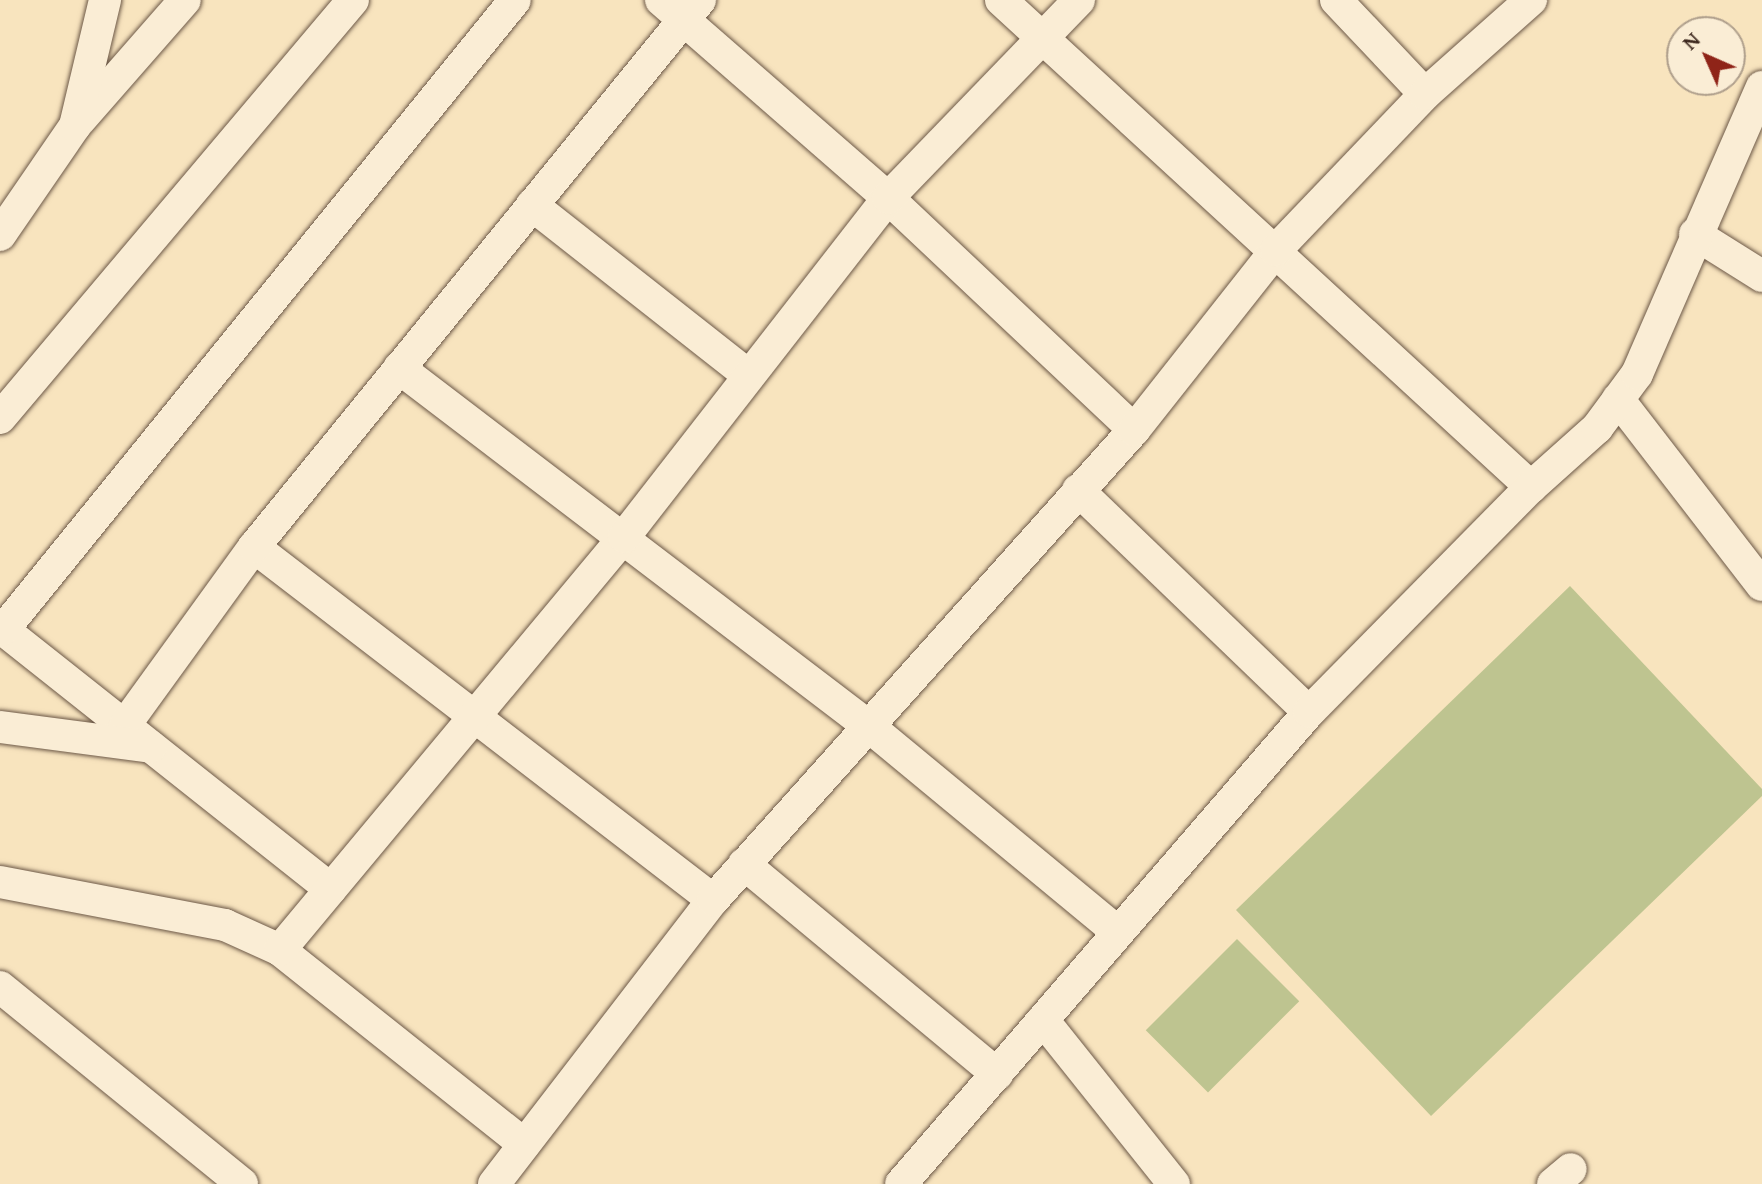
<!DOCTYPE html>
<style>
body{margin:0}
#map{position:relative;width:1762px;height:1184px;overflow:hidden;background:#f8e4be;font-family:"Gentium Book Plus",serif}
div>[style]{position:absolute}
.green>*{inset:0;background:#bec490;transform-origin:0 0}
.roads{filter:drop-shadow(0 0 2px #6c5847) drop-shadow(0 0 2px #6c5847)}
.minor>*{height:32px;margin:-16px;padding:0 16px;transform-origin:16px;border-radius:16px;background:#faedd5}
span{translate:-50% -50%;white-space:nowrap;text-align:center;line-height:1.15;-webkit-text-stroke:7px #faedd5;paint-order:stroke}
.north{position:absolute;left:1666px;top:16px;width:80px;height:80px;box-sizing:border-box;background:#faedd5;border:2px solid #af9f8c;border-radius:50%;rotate:315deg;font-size:22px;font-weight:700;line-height:32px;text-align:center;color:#3e291f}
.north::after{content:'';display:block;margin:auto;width:28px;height:36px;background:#8f2418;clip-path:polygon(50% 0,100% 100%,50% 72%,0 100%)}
</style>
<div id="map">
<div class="green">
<i style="clip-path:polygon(1570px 586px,1762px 789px,1762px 796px,1431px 1116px,1236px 910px)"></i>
<i style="left:1237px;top:939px;width:88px;height:129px;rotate:45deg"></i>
</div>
<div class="roads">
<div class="minor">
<i style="left:661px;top:0;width:301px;rotate:41.1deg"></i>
<i style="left:888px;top:198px;width:338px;rotate:43.3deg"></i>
<i style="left:1001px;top:0;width:720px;rotate:42.58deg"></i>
<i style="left:1336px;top:0;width:129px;rotate:46.6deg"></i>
<i style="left:80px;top:120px;width:159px;rotate:-48.8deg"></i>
<i style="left:532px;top:205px;width:273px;rotate:38.2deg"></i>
<i style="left:1695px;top:234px;width:79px;rotate:32.1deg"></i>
<i style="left:0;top:235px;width:132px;rotate:-55.5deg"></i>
<i style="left:75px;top:126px;width:130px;rotate:-76.6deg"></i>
<i style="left:399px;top:368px;width:594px;rotate:37.33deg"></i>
<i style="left:871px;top:728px;width:320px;rotate:39.6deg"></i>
<i style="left:1618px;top:399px;width:235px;rotate:52.3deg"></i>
<i style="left:0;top:418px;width:547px;rotate:-49.82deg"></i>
<i style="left:1078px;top:490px;width:320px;rotate:43.9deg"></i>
<i style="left:254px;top:547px;width:579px;rotate:37.56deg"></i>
<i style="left:0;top:627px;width:422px;rotate:38.4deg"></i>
<i style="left:4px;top:629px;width:810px;rotate:-50.91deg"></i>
<i style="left:125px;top:725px;width:220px;rotate:-54.1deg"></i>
<i style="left:254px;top:547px;width:706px;rotate:-50.81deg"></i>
<i style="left:0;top:727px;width:152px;rotate:7.5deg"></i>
<i style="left:744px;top:864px;width:329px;rotate:39.7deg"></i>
<i style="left:0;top:882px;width:229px;rotate:10.8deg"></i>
<i style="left:225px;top:925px;width:60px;rotate:24.4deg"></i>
<i style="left:280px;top:950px;width:312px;rotate:38.5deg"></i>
<i style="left:280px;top:950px;width:537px;rotate:-50.21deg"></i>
<i style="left:624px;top:537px;width:430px;rotate:-52.1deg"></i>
<i style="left:888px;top:198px;width:275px;rotate:-46deg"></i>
<i style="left:0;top:987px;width:312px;rotate:39.1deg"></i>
<i style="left:1043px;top:1020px;width:210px;rotate:51.4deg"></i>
<i style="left:494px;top:1184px;width:359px;rotate:-52.4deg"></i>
<i style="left:713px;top:900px;width:631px;rotate:-48.15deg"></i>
<i style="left:1134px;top:430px;width:229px;rotate:-51.7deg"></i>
<i style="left:1276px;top:250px;width:216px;rotate:-46.3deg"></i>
<i style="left:1425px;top:94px;width:142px;rotate:-41.6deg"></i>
<i style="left:901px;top:1184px;width:624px;rotate:-49.16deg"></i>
<i style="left:1309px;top:712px;width:316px;rotate:-45.4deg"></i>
<i style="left:1531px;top:487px;width:89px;rotate:-41.8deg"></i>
<i style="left:1597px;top:428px;width:67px;rotate:-53.5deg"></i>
<i style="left:1637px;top:374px;width:313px;rotate:-66.5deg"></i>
<i style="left:1553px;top:1184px;width:23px;rotate:-40deg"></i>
</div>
</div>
<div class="north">N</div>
</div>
